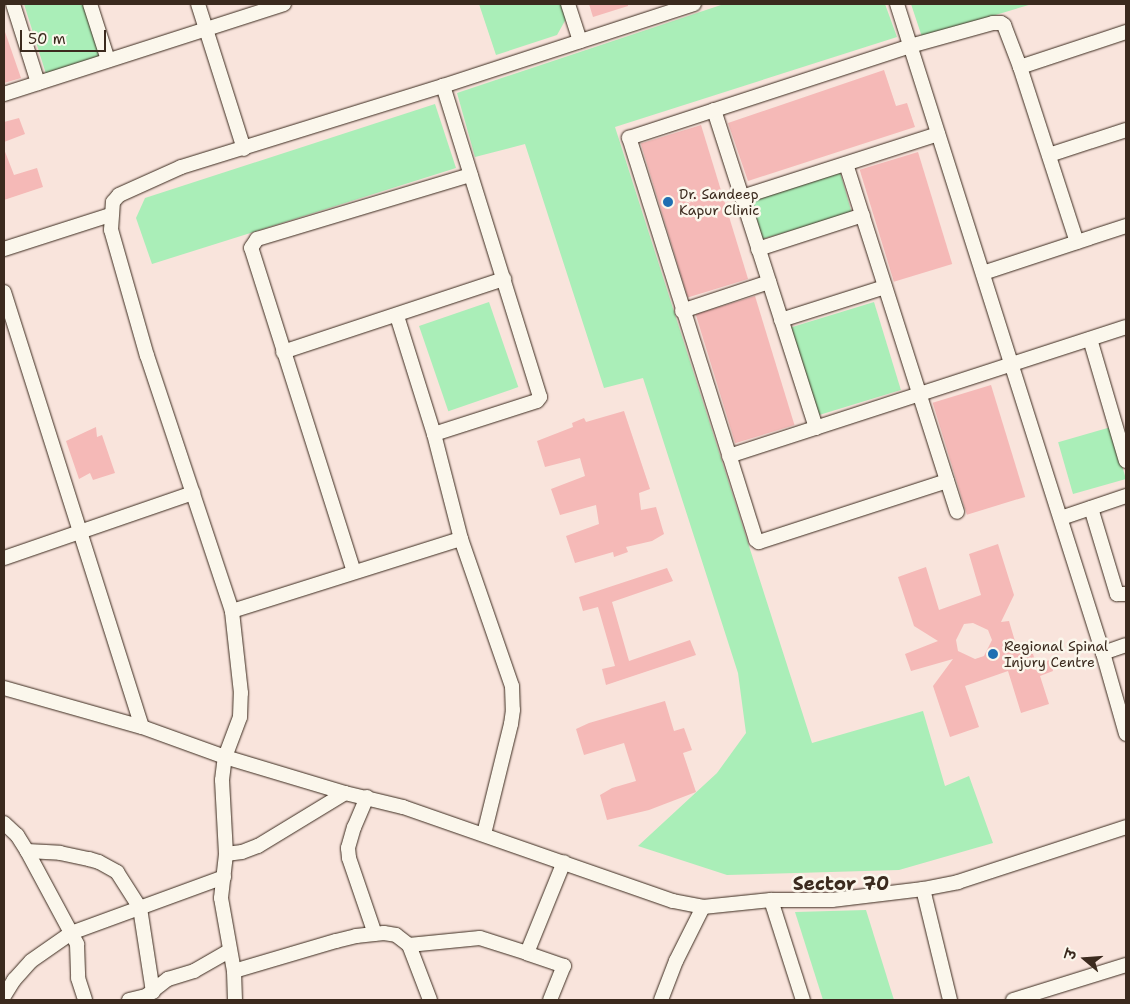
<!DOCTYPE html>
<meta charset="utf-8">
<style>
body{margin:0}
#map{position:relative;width:1130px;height:1004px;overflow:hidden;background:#f9e4dc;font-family:"Shantell Sans","Playpen Sans Deva",sans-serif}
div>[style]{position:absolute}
.green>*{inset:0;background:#aaeeb8;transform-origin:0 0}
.building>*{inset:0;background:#f5b9b7;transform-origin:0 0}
.roads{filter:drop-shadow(0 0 1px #3b2a1e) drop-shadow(0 0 1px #3b2a1e)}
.minor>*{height:14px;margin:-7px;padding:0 7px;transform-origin:7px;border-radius:7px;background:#fbf7ec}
.dots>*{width:14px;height:14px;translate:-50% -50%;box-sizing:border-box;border:2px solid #fbf7ec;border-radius:50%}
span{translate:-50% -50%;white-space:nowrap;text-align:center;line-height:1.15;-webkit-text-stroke:5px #fbf7ec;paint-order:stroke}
.poi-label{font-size:14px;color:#3b2a1e}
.left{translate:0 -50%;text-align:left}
.district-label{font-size:19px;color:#3b2a1e;font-weight:700}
.frame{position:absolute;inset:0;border:5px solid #3b2a1e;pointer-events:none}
.north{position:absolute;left:1060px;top:934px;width:50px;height:50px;-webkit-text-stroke:4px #fbf7ec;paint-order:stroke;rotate:288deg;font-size:14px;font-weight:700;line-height:20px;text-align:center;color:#3b2a1e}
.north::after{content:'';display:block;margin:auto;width:18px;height:22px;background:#3b2a1e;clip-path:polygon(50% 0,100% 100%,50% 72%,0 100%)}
.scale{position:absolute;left:20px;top:30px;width:86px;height:22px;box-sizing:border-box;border:2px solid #3b2a1e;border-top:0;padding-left:6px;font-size:15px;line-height:18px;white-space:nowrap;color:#3b2a1e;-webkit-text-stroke:4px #fbf7ec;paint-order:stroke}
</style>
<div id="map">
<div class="green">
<i style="clip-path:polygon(24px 4px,85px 4px,101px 57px,46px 74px)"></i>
<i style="clip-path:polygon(479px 4px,561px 4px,566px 19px,557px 35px,496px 55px)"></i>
<i style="clip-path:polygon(724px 4px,885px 4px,897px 37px,615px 127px,812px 743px,923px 711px,945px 786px,969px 776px,993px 843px,899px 870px,727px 875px,638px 846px,717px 773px,746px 733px,738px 673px,643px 378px,604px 388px,525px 144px,475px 157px,457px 93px)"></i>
<i style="clip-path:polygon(911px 4px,1032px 4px,922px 37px)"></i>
<i style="clip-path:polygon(435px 104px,456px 168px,152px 264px,136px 218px,145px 198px)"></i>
<i style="left:840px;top:172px;width:43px;height:93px;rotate:74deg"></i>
<i style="left:489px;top:302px;width:90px;height:74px;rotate:71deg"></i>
<i style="left:874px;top:302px;width:92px;height:88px;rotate:73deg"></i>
<i style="left:1111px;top:427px;width:54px;height:55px;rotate:74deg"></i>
<i style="clip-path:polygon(866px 910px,894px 1000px,823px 1000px,795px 912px)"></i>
</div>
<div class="building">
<i style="clip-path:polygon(589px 4px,628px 4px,628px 6px,593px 17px)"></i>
<i style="clip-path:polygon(4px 29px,21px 78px,4px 83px)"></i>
<i style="clip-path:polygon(884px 70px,896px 106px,907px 103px,915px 127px,748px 181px,728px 123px)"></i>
<i style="clip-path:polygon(19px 118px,25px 134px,4px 142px,4px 122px)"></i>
<i style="left:701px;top:125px;width:161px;height:63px;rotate:73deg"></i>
<i style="clip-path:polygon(4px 149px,14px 175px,37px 168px,43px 187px,4px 200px)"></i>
<i style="left:918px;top:152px;width:117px;height:61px;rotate:73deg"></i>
<i style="left:755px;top:296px;width:135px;height:62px;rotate:73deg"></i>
<i style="left:991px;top:385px;width:117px;height:61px;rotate:73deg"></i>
<i style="clip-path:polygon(624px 411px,650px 489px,639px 493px,641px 510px,656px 507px,664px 534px,652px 541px,626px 547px,628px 552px,614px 557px,613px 552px,575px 563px,566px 536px,599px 524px,596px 505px,560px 515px,551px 489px,585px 476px,580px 458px,545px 467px,537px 441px,573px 427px,572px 423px,584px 418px,586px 422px)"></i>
<i style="clip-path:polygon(96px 427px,97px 437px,102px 435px,115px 473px,93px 480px,90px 473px,79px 479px,66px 441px)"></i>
<i style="clip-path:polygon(evenodd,998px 544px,1014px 595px,1001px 622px,1009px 621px,1017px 648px,1033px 654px,1036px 664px,1050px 660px,1053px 671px,1040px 676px,1049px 704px,1021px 713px,1008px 671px,965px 686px,979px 727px,950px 737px,933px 686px,953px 659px,911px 671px,905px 654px,938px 641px,914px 626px,898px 577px,926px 567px,939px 610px,981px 595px,969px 554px,998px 544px,973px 623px,988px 630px,992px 640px,984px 656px,975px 659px,958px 651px,956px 640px,964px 624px,973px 623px)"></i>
<i style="clip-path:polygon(667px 568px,673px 581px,612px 602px,629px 661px,690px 640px,696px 655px,606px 685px,602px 669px,615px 666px,598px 607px,583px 611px,579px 597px)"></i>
<i style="clip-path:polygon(665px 701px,674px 731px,684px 728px,692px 750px,683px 753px,696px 792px,649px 810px,607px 820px,600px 795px,612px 788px,636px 781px,624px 743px,584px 755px,576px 729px,589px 723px)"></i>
</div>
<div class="roads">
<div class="minor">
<i style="left:13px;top:4px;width:83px;rotate:72.4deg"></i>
<i style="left:90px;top:4px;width:59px;rotate:72.2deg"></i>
<i style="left:198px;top:4px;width:152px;rotate:72.4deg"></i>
<i style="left:568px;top:4px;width:39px;rotate:72deg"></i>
<i style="left:897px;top:4px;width:681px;rotate:72.39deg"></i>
<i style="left:1103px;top:653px;width:84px;rotate:74.1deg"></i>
<i style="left:1020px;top:67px;width:112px;rotate:-18.3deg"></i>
<i style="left:4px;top:94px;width:294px;rotate:-17.8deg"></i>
<i style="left:714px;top:110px;width:334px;rotate:72.2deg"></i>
<i style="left:1049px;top:155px;width:81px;rotate:-18deg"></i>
<i style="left:846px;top:164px;width:365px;rotate:72.3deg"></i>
<i style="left:742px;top:197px;width:206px;rotate:-17.8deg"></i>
<i style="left:4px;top:249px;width:111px;rotate:-17.8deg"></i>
<i style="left:758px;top:249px;width:110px;rotate:-17.9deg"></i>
<i style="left:983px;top:273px;width:151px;rotate:-18.2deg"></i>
<i style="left:4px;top:292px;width:456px;rotate:72.4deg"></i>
<i style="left:682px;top:311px;width:92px;rotate:-18.4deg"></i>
<i style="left:397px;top:316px;width:124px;rotate:72.6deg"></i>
<i style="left:434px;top:434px;width:108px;rotate:75.6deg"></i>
<i style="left:461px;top:539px;width:156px;rotate:70.9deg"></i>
<i style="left:512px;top:686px;width:24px;rotate:88deg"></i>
<i style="left:513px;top:710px;width:14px;rotate:98deg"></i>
<i style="left:511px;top:724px;width:113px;rotate:103.8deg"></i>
<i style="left:781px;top:320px;width:109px;rotate:-17.6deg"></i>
<i style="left:1090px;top:339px;width:127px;rotate:73.6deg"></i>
<i style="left:283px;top:352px;width:233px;rotate:-18.3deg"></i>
<i style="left:434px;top:434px;width:108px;rotate:-17.8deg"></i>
<i style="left:537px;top:401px;width:5px;rotate:-53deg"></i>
<i style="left:540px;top:397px;width:326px;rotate:-107.3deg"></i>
<i style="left:729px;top:456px;width:417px;rotate:-18deg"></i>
<i style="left:947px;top:481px;width:198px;rotate:162deg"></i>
<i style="left:759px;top:542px;width:4px;rotate:-146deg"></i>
<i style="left:756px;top:540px;width:422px;rotate:-107.5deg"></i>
<i style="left:629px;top:138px;width:296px;rotate:-18.1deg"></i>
<i style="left:910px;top:46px;width:86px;rotate:-15.5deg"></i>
<i style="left:993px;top:23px;width:8px"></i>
<i style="left:1001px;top:23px;width:4px;rotate:34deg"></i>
<i style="left:1004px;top:25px;width:45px;rotate:69.1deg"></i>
<i style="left:1020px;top:67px;width:184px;rotate:72deg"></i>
<i style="left:1091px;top:508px;width:90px;rotate:73.2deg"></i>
<i style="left:1117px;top:594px;width:9px"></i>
<i style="left:1061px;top:518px;width:69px;rotate:-18.7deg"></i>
<i style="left:4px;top:558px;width:200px;rotate:-19deg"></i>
<i style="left:354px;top:572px;width:340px;rotate:-107.6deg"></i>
<i style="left:251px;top:248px;width:11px;rotate:-56deg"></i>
<i style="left:257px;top:239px;width:223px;rotate:-16.7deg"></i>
<i style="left:232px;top:611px;width:240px;rotate:-17.5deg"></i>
<i style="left:1103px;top:653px;width:24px;rotate:-19deg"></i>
<i style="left:4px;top:688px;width:143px;rotate:15.8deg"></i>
<i style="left:142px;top:727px;width:88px;rotate:19.9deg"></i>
<i style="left:225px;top:757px;width:125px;rotate:16.7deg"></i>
<i style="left:345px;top:793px;width:60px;rotate:13.6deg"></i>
<i style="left:403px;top:807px;width:286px;rotate:19.2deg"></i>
<i style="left:673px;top:901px;width:31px;rotate:11deg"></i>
<i style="left:367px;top:797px;width:33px;rotate:113deg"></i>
<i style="left:354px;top:827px;width:22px;rotate:106deg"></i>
<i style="left:348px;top:848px;width:10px;rotate:84deg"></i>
<i style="left:349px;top:858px;width:80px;rotate:71.1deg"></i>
<i style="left:4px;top:823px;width:18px;rotate:43deg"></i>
<i style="left:17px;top:835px;width:19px;rotate:58deg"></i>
<i style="left:27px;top:851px;width:106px;rotate:61.7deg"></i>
<i style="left:77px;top:944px;width:34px;rotate:88deg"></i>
<i style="left:78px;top:978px;width:23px;rotate:72deg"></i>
<i style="left:27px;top:851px;width:33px;rotate:3deg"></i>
<i style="left:60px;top:853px;width:30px;rotate:12deg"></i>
<i style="left:89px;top:859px;width:10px;rotate:17deg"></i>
<i style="left:99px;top:862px;width:21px;rotate:29deg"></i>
<i style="left:117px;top:872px;width:43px;rotate:57.4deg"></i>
<i style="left:140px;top:908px;width:85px;rotate:81.2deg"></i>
<i style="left:226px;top:854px;width:16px;rotate:-7deg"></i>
<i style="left:242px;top:852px;width:17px;rotate:-21deg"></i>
<i style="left:258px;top:846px;width:102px;rotate:-31.3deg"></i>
<i style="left:923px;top:889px;width:114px;rotate:76.3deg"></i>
<i style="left:771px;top:900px;width:105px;rotate:72.3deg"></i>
<i style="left:409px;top:945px;width:71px;rotate:-5.6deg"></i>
<i style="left:480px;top:938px;width:49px;rotate:17.7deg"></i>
<i style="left:234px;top:971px;width:106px;rotate:-16.4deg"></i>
<i style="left:336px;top:941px;width:21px;rotate:-14deg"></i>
<i style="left:356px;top:936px;width:28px;rotate:-6deg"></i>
<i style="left:384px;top:933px;width:12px;rotate:9deg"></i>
<i style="left:396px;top:935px;width:16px;rotate:38deg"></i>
<i style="left:409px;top:945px;width:59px;rotate:69.1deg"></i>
<i style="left:4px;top:996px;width:19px;rotate:-58deg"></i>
<i style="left:14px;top:980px;width:25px;rotate:-48deg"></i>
<i style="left:31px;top:961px;width:49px;rotate:-35deg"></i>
<i style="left:71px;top:933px;width:163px;rotate:-20.1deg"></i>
<i style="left:129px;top:1000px;width:17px;rotate:-13deg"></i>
<i style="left:146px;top:996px;width:28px;rotate:-38deg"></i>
<i style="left:168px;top:979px;width:27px;rotate:-17deg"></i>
<i style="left:194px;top:971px;width:40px;rotate:-29.7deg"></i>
<i style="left:235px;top:1000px;width:29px;rotate:-92deg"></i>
<i style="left:234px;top:971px;width:74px;rotate:-100.1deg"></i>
<i style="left:221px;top:898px;width:44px;rotate:-83.5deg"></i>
<i style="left:226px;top:854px;width:74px;rotate:-93.1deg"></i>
<i style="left:222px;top:780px;width:23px;rotate:-83deg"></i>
<i style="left:225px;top:757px;width:43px;rotate:-69.4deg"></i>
<i style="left:240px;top:717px;width:24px;rotate:-88deg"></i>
<i style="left:241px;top:693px;width:82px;rotate:-96.3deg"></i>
<i style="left:232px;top:611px;width:269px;rotate:-108.4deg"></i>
<i style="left:147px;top:356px;width:131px;rotate:-105.9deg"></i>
<i style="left:111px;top:230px;width:28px;rotate:-86deg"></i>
<i style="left:113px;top:202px;width:9px;rotate:-49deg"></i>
<i style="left:119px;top:195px;width:68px;rotate:-24.3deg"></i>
<i style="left:181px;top:167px;width:274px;rotate:-17.2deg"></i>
<i style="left:443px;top:86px;width:264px;rotate:-18.1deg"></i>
<i style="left:550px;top:1000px;width:37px;rotate:-68deg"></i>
<i style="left:564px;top:966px;width:39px;rotate:-161deg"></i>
<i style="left:527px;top:953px;width:98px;rotate:-67.9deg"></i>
<i style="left:661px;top:1000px;width:42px;rotate:-69deg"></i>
<i style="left:676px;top:961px;width:60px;rotate:-63.4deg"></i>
<i style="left:703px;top:907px;width:68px;rotate:-5.9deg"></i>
<i style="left:771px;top:900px;width:61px"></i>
<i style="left:832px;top:900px;width:92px;rotate:-6.9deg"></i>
<i style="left:923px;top:889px;width:36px;rotate:-11deg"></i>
<i style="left:958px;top:882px;width:177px;rotate:-18.1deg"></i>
<i style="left:1013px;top:1000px;width:118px;rotate:-17.2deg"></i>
</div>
</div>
<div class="dots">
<i style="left:668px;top:202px;background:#1f6fb2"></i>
<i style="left:993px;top:654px;background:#1f6fb2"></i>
</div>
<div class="poi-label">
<span class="left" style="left:679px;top:202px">Dr. Sandeep<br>Kapur Clinic</span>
<span class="left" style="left:1004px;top:654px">Regional Spinal<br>Injury Centre</span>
</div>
<div class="district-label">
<span style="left:841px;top:884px">Sector 70</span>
</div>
<div class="frame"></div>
<div class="north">उ</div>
<div class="scale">50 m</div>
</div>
